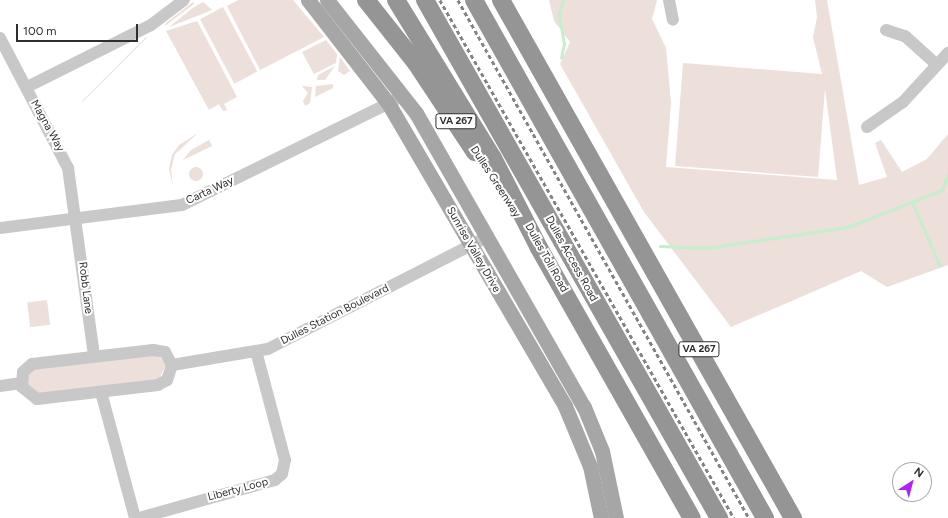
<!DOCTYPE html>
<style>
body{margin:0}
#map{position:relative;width:948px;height:518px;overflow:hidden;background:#fff;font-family:Figtree,sans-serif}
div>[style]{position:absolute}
.green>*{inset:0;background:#eddfda;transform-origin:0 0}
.round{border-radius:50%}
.stream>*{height:2.5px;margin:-1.25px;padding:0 1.25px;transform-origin:1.25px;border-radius:1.25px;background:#c5eecc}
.minor>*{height:12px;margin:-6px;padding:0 6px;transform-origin:6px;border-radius:6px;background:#c8c8c8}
.major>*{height:15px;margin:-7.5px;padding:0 7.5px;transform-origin:7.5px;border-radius:7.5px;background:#a6a6a6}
.highway>*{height:18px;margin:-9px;padding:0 9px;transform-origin:9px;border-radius:9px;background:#959595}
.rail>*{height:2.5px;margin-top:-1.25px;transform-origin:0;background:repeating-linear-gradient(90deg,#838383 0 4px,transparent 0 7px)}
span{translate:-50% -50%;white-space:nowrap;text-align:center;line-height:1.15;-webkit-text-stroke:4px #fff;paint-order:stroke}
.shield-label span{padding:1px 3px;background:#fff;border:1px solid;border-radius:3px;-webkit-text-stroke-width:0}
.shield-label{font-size:10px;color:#2e2e2e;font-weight:700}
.street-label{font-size:11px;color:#2e2e2e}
.north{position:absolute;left:892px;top:462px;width:40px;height:40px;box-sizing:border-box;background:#fff;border:1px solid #ababab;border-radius:50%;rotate:36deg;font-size:11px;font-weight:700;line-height:16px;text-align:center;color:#2e2e2e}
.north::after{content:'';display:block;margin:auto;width:14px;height:18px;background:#b521f4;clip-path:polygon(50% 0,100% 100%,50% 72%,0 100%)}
.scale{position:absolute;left:16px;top:24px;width:122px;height:18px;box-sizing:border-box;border:2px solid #2e2e2e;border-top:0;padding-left:5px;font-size:12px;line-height:14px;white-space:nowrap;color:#2e2e2e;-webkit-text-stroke:3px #fff;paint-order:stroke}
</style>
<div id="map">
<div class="green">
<i style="clip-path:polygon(238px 0,293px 0,324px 37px,260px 70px,227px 6px)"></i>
<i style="clip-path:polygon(549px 0,657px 0,652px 19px,666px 48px,671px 103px,666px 167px,837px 180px,825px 89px,818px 177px,675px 166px,683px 63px,822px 74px,813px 37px,817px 17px,815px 0,827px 0,859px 185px,887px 177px,875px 143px,881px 140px,902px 172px,927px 159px,948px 134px,948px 265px,887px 287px,861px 271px,731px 327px,644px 212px,560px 64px,570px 42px,554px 21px)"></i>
<i style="clip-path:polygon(193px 2px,194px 4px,165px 26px,166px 23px)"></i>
<i style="clip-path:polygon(203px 2px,212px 10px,169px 27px,194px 7px)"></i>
<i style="left:223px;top:7px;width:73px;height:26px;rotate:62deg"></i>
<i style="clip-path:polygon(197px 21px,237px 97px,224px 104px,227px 110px,223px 111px,219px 104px,209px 110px,166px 31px)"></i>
<i style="left:146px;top:37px;width:1px;height:90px;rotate:45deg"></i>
<i style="clip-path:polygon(326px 40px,337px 54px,336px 63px,314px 74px,302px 52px)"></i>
<i style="clip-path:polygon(340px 57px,350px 71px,344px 75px,338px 71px)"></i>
<i style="clip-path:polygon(335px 66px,325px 80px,317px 80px,318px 75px)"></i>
<i style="clip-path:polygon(333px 84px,333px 88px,315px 97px,316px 86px)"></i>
<i style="clip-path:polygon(302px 86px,312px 87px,310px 103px,305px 106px,303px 101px,308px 93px)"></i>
<i style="clip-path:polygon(198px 133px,175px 154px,171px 170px,173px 187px,169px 169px,172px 155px,179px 145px)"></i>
<i style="clip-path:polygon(209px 140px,212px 146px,183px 160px,191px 150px)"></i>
<i class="round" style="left:189px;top:167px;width:14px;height:14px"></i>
<i style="left:47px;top:300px;width:25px;height:20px;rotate:83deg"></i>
<i style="clip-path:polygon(151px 355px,159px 356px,166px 365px,159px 379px,38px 394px,28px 386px,27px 375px,34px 369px)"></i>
</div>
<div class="stream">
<i style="left:561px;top:58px;width:14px;rotate:-78deg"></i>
<i style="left:564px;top:44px;width:29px;rotate:-100deg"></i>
<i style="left:559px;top:15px;width:16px;rotate:-75deg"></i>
<i style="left:912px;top:201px;width:70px;rotate:66.4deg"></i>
<i style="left:660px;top:246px;width:47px;rotate:2.4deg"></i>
<i style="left:707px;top:248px;width:143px;rotate:-8.5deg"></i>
<i style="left:848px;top:227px;width:101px;rotate:-21.5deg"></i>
<i style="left:942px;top:190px;width:17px;rotate:-69deg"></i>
</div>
<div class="minor">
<i style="left:669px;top:0;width:20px;rotate:79deg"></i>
<i style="left:886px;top:30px;width:20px;rotate:18deg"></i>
<i style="left:905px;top:36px;width:43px;rotate:42.2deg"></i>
<i style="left:0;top:38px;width:147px;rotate:62.4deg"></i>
<i style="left:68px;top:168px;width:190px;rotate:82.1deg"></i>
<i style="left:27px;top:87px;width:139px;rotate:-26.6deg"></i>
<i style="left:151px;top:25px;width:41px;rotate:-37.1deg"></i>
<i style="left:867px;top:127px;width:44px;rotate:-34.8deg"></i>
<i style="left:903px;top:102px;width:67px;rotate:-47.4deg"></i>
<i style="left:0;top:228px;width:183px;rotate:-7.2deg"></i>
<i style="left:182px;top:205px;width:237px;rotate:-26.2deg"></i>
<i style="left:153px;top:350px;width:12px;rotate:9deg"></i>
<i style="left:165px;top:352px;width:15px;rotate:62deg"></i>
<i style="left:172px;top:365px;width:16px;rotate:108deg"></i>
<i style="left:167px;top:380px;width:10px;rotate:151deg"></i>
<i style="left:158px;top:385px;width:122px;rotate:173.4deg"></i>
<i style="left:37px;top:399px;width:19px;rotate:-141deg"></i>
<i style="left:22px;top:387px;width:15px;rotate:-86deg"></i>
<i style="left:23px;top:372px;width:12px;rotate:-42deg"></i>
<i style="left:32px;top:364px;width:122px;rotate:-6.6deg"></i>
<i style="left:172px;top:365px;width:97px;rotate:-9.5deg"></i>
<i style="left:268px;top:349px;width:246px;rotate:-27.1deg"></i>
<i style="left:0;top:386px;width:22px;rotate:-8deg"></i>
<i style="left:101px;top:392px;width:131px;rotate:74.9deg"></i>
<i style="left:139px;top:518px;width:141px;rotate:-15.6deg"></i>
<i style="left:275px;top:480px;width:9px;rotate:-41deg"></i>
<i style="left:282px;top:474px;width:14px;rotate:-78deg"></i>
<i style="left:285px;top:460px;width:113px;rotate:-104.9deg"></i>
</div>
<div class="major">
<i style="left:308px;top:0;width:130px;rotate:52.2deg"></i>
<i style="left:388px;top:103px;width:351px;rotate:59.7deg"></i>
<i style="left:565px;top:406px;width:65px;rotate:67.4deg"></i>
<i style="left:590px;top:466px;width:53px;rotate:78.1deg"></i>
<i style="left:327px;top:0;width:144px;rotate:51.8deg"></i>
<i style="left:416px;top:113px;width:339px;rotate:60.3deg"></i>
<i style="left:584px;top:407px;width:48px;rotate:67.8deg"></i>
<i style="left:602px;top:451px;width:68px;rotate:78.2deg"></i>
</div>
<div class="highway">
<i style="left:366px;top:0;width:80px;rotate:51.6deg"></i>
<i style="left:416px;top:63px;width:107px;rotate:56.5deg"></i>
<i style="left:396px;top:0;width:185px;rotate:58.5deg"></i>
<i style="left:493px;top:158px;width:101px;rotate:62.9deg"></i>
<i style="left:539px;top:248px;width:310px;rotate:60.5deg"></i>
<i style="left:425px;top:0;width:596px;rotate:60.42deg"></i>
<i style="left:474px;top:0;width:594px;rotate:60.67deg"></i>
<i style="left:501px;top:0;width:595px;rotate:60.59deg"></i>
</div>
<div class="rail">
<i style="left:440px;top:0;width:596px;rotate:60.42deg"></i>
<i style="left:458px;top:0;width:594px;rotate:60.67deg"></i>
</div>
<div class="shield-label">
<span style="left:456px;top:121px">VA 267</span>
<span style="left:699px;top:349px">VA 267</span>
</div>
<div class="street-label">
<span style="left:47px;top:126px;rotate:61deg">Magna Way</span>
<span style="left:495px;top:182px;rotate:57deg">Dulles Greenway</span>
<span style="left:210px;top:191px;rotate:-25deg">Carta Way</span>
<span style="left:473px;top:250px;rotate:60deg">Sunrise Valley Drive</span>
<span style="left:546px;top:258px;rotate:61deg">Dulles Toll Road</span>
<span style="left:571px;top:259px;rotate:61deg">Dulles Access Road</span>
<span style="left:85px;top:288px;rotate:83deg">Robb Lane</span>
<span style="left:335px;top:315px;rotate:-27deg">Dulles Station Boulevard</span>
<span style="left:238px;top:490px;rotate:-15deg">Liberty Loop</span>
</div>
<div class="north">N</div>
<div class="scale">100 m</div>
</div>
